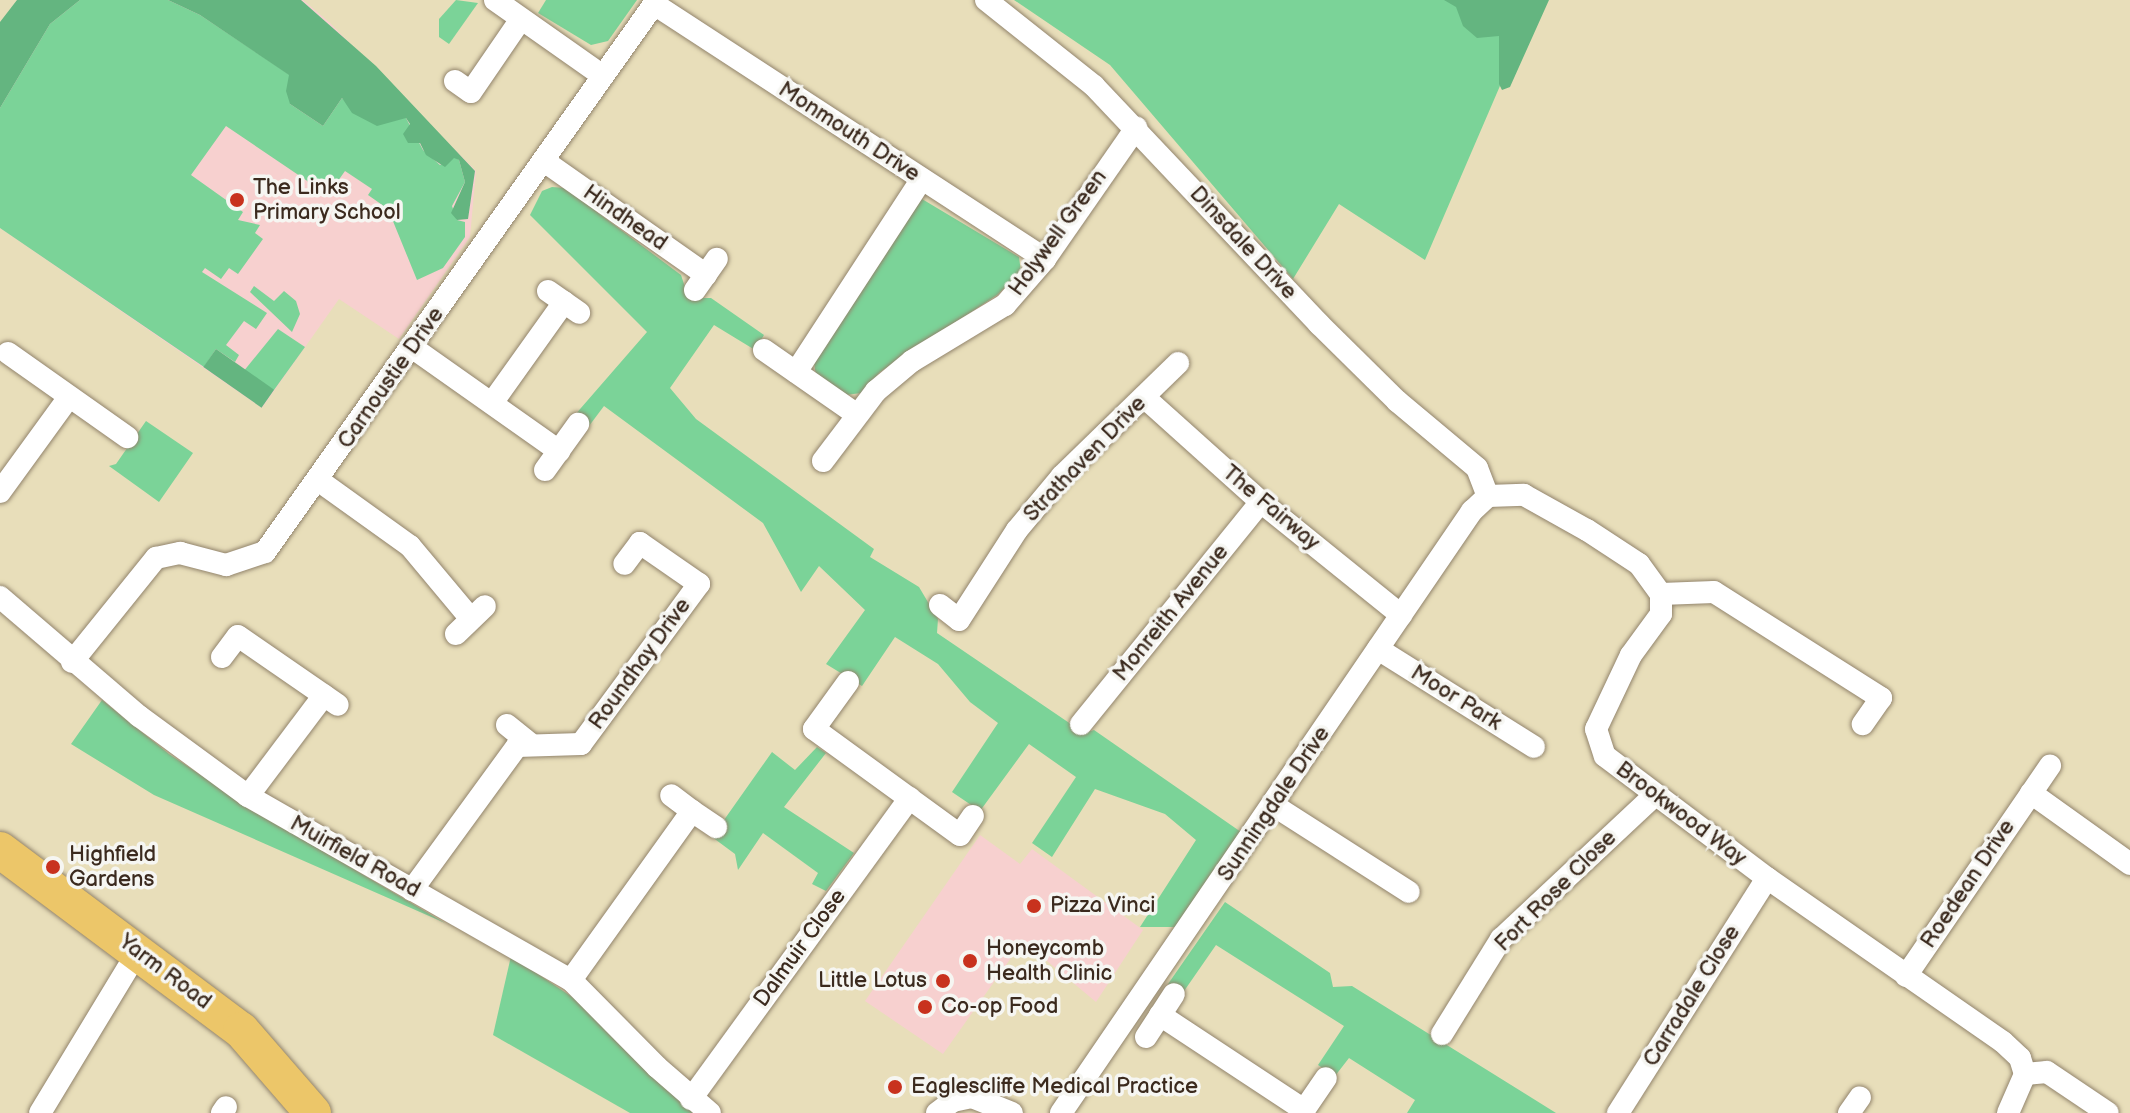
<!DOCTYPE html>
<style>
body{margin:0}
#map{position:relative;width:2130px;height:1113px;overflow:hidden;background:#e8deba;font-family:"Balsamiq Sans",sans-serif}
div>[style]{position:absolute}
.built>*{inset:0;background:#f7d0cf}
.green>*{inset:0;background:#7bd398}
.forest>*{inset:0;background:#64b580;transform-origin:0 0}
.roads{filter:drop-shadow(0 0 2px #92846c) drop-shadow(0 0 2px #92846c)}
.street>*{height:22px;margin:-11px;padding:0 11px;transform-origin:11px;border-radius:11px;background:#fff}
.primary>*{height:36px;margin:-18px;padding:0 18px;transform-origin:18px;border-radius:18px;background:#ecc669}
.dots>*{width:22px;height:22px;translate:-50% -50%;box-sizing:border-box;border:4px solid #f6f6f2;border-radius:50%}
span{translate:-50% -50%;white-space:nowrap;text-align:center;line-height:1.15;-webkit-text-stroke:7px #f6f6f2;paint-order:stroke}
.street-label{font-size:22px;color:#3b2a1e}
.poi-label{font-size:22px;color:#3b2a1e}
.left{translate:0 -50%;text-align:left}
.right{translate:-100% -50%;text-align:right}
</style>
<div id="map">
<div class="built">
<i style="clip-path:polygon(35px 0,303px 0,330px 23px,476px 171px,470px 237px,399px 339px,339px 299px,262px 408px,0 228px,0 57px)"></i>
<i style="clip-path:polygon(980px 835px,1020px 864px,1032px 849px,1143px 930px,1096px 1002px,1023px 941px,943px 1054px,865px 1001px)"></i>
</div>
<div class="green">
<i style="clip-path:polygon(80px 0,168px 0,200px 15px,290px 75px,290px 104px,323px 126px,342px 98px,356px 114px,406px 118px,423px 150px,440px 165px,454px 157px,459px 160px,465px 182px,452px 206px,457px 220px,465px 222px,465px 237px,443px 268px,417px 280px,388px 209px,368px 195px,372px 189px,345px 171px,328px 195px,226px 126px,191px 175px,243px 212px,238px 220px,260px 225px,255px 233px,263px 239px,238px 274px,229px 268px,221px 279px,205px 268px,202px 272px,267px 313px,256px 329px,244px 321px,226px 345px,239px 355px,235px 362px,216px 349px,204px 367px,0 228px,0 108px,50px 24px)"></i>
<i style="clip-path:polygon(456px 0,478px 3px,449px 44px,439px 37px,439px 19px)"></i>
<i style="clip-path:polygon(546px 0,637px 0,608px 41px,591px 45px,538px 13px)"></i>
<i style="clip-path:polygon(1014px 0,1537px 0,1425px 260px,1339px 204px,1293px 279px,1110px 65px)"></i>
<i style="clip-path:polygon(552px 187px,565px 188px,681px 275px,685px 287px,699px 298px,711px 298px,764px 335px,755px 350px,714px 325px,670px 388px,696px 419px,874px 549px,870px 557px,919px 587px,938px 619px,937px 633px,1084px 733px,1094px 730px,1241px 832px,1179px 927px,1140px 927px,1196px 840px,1165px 814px,1095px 789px,1052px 857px,1032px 843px,1076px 777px,1029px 744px,980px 811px,952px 792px,998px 723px,970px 702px,938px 664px,895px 637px,862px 686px,826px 664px,865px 610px,819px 566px,801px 592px,763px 523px,604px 406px,589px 426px,574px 416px,647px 332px,530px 215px,542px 191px)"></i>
<i style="clip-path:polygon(922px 199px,1019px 257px,1021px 272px,997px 295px,880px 372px,861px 393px,846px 395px,816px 376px,813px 356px)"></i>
<i style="clip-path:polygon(254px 286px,274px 301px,284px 291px,296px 301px,300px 314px,292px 332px,250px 292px)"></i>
<i style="clip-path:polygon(278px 329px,305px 347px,274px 390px,243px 372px)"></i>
<i style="clip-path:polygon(146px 421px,193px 453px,159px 502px,109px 466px,116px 464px)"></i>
<i style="clip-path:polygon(102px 700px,169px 754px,255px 811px,445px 923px,154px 795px,71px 744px)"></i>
<i style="clip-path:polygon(817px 747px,826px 753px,784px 807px,854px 853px,826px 891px,812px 884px,818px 873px,763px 833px,738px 870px,735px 854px,712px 837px,772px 752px,795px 770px)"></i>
<i style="clip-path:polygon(1225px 902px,1330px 973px,1333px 987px,1352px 986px,1556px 1113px,1407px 1113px,1415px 1100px,1349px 1058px,1335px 1076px,1318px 1065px,1344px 1026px,1216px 945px,1182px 994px,1168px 984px)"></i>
<i style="clip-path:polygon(511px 956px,587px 1007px,693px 1113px,630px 1113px,493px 1035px)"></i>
</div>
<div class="forest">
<i style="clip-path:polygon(17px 0,80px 0,50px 24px,0 108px,0 22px)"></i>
<i style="clip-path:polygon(168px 0,301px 0,376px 66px,475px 171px,468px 219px,457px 220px,451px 213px,465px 182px,459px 160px,454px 158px,445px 167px,426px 155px,420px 143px,408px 143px,403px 134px,410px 124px,406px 118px,377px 126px,352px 113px,342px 98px,323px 126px,290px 104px,286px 91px,289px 75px,200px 15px)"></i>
<i style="clip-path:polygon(1444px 0,1549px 0,1510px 87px,1502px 90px,1499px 84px,1499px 36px,1477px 38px,1463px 26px,1456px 7px)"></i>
<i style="left:216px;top:349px;width:71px;height:22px;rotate:35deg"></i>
</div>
<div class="roads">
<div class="street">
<i style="left:495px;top:0;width:132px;rotate:35.1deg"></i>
<i style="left:986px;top:0;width:138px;rotate:38.5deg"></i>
<i style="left:1094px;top:86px;width:328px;rotate:46.6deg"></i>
<i style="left:1319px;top:324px;width:110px;rotate:44.6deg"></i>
<i style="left:1397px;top:401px;width:104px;rotate:39.9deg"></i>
<i style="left:1477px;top:468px;width:30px;rotate:69deg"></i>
<i style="left:654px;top:4px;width:467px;rotate:33.1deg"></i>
<i style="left:455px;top:81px;width:19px;rotate:35deg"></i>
<i style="left:471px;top:92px;width:88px;rotate:-55.6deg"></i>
<i style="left:544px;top:161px;width:198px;rotate:35.1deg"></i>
<i style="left:695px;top:290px;width:38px;rotate:-55deg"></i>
<i style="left:548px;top:291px;width:38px;rotate:35deg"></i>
<i style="left:413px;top:348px;width:179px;rotate:35.2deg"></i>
<i style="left:764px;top:350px;width:112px;rotate:34.8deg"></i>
<i style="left:8px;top:353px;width:146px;rotate:35.2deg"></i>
<i style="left:796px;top:372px;width:230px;rotate:-56.9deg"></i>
<i style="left:1144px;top:397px;width:157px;rotate:41.9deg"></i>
<i style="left:1261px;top:502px;width:180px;rotate:38.9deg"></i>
<i style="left:492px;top:403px;width:124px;rotate:-54.5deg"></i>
<i style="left:823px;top:461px;width:88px;rotate:-52.9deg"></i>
<i style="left:876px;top:391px;width:47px;rotate:-39.8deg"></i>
<i style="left:912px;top:361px;width:109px;rotate:-31.1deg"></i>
<i style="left:1005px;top:305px;width:61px;rotate:-49deg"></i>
<i style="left:1045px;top:259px;width:160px;rotate:-55.2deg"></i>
<i style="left:545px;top:470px;width:57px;rotate:-54.3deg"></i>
<i style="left:318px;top:480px;width:113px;rotate:35.7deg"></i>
<i style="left:410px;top:546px;width:95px;rotate:50.1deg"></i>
<i style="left:0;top:492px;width:117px;rotate:-54deg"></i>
<i style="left:1488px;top:496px;width:36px;rotate:-2deg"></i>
<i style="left:1524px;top:495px;width:72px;rotate:29.1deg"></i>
<i style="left:1587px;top:530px;width:62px;rotate:33.2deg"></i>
<i style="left:1639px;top:564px;width:37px;rotate:54deg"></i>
<i style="left:1661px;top:594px;width:20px;rotate:90deg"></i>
<i style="left:1661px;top:614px;width:51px;rotate:126.2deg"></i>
<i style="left:1631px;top:655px;width:82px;rotate:115.3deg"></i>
<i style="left:1596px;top:729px;width:28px;rotate:72deg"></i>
<i style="left:1605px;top:756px;width:203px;rotate:37deg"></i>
<i style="left:1767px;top:878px;width:287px;rotate:34.8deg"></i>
<i style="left:2003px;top:1042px;width:23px;rotate:43deg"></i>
<i style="left:2020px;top:1058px;width:17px;rotate:73deg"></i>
<i style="left:1661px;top:594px;width:53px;rotate:-2.2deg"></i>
<i style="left:1714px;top:592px;width:198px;rotate:32.4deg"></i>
<i style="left:1881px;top:698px;width:32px;rotate:125deg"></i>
<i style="left:0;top:597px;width:183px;rotate:40.6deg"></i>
<i style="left:139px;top:716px;width:135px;rotate:36.3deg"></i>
<i style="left:248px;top:796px;width:372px;rotate:29.7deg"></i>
<i style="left:571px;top:980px;width:122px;rotate:45.3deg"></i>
<i style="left:657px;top:1067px;width:70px;rotate:41deg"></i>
<i style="left:940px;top:605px;width:24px;rotate:38deg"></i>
<i style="left:959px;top:620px;width:107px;rotate:-57.2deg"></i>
<i style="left:1017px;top:530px;width:70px;rotate:-50.2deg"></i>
<i style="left:1062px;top:476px;width:162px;rotate:-44.2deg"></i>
<i style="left:456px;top:634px;width:40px;rotate:-44deg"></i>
<i style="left:1378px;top:649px;width:184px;rotate:32.1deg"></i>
<i style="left:222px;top:657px;width:26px;rotate:-53deg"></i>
<i style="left:238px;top:636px;width:121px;rotate:34.6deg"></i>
<i style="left:72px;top:662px;width:134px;rotate:-51.1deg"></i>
<i style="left:156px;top:558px;width:25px;rotate:-12deg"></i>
<i style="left:180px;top:553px;width:48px;rotate:14.6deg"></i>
<i style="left:226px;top:565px;width:41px;rotate:-18.4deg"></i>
<i style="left:265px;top:552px;width:677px;rotate:-54.62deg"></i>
<i style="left:848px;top:682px;width:58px;rotate:125.9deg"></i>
<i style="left:814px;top:729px;width:180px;rotate:36deg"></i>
<i style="left:960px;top:835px;width:23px;rotate:-56deg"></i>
<i style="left:1081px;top:724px;width:286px;rotate:-51deg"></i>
<i style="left:507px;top:725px;width:28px;rotate:39deg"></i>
<i style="left:2031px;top:793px;width:122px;rotate:35.6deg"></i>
<i style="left:248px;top:796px;width:126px;rotate:-53deg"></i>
<i style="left:1273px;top:805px;width:161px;rotate:32.6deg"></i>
<i style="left:692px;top:811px;width:29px;rotate:34deg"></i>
<i style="left:412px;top:890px;width:178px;rotate:-53.9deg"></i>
<i style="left:517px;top:746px;width:64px;rotate:-1.8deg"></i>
<i style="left:581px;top:744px;width:199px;rotate:-53.6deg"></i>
<i style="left:699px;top:584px;width:72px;rotate:-145.2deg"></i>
<i style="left:640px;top:543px;width:26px;rotate:127deg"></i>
<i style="left:1906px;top:976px;width:255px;rotate:-55.6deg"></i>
<i style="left:571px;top:980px;width:208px;rotate:-54.4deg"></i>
<i style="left:692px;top:811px;width:26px;rotate:-143deg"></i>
<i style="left:1160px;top:1015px;width:173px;rotate:33.4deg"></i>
<i style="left:1442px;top:1034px;width:112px;rotate:-58.2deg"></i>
<i style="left:1501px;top:939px;width:208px;rotate:-43.1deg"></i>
<i style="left:1146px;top:1037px;width:51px;rotate:-56.9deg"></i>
<i style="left:2025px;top:1074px;width:22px;rotate:-5deg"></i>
<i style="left:2047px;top:1072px;width:73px;rotate:33.9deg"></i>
<i style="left:691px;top:1099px;width:372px;rotate:-54deg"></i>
<i style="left:40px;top:1113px;width:189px;rotate:-58.8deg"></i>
<i style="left:222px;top:1113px;width:7px;rotate:-56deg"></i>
<i style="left:937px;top:1113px;width:20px;rotate:-37deg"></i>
<i style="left:953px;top:1101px;width:19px;rotate:-12deg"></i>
<i style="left:972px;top:1097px;width:43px;rotate:21.8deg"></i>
<i style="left:1061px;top:1113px;width:729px;rotate:-55.68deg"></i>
<i style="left:1472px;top:511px;width:22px;rotate:-43deg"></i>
<i style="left:1302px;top:1113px;width:42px;rotate:-55.6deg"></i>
<i style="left:1618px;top:1113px;width:278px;rotate:-57.6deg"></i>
<i style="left:1849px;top:1113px;width:19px;rotate:-55deg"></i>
<i style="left:2008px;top:1113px;width:43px;rotate:-66.4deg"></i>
</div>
<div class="primary">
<i style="left:0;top:850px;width:301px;rotate:36.8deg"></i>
<i style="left:241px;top:1030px;width:110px;rotate:49.1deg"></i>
</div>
</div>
<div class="dots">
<i style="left:237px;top:200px;background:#c8321e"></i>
<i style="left:53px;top:867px;background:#c8321e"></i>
<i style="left:1034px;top:906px;background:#c8321e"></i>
<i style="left:970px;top:961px;background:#c8321e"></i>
<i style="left:943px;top:981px;background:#c8321e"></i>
<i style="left:925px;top:1007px;background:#c8321e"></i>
<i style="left:895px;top:1087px;background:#c8321e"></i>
</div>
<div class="street-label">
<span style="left:849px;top:132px;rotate:33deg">Monmouth Drive</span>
<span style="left:625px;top:218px;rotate:35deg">Hindhead</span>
<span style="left:1058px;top:233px;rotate:-54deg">Holywell Green</span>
<span style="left:1243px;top:243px;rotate:47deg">Dinsdale Drive</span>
<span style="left:391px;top:378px;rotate:-55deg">Carnoustie Drive</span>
<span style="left:1085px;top:459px;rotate:-46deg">Strathaven Drive</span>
<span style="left:1271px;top:508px;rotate:40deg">The Fairway</span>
<span style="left:1171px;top:613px;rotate:-51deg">Monreith Avenue</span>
<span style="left:640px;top:664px;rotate:-54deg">Roundhay Drive</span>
<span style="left:1456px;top:698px;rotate:32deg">Moor Park</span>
<span style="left:1274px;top:804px;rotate:-56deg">Sunningdale Drive</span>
<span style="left:1681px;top:814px;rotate:37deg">Brookwood Way</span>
<span style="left:355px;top:857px;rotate:29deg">Muirfield Road</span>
<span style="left:1968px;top:884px;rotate:-56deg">Roedean Drive</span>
<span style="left:1556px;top:891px;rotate:-45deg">Fort Rose Close</span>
<span style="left:800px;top:948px;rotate:-54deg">Dalmuir Close</span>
<span style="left:165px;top:972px;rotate:37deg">Yarm Road</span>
<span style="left:1692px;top:996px;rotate:-58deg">Carradale Close</span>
</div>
<div class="poi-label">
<span class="left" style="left:253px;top:200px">The Links<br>Primary School</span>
<span class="left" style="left:69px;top:867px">Highfield<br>Gardens</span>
<span class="left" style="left:1050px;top:906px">Pizza Vinci</span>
<span class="left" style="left:986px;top:961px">Honeycomb<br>Health Clinic</span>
<span class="right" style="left:927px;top:981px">Little Lotus</span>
<span class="left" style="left:941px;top:1007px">Co-op Food</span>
<span class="left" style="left:911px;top:1087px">Eaglescliffe Medical Practice</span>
</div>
</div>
